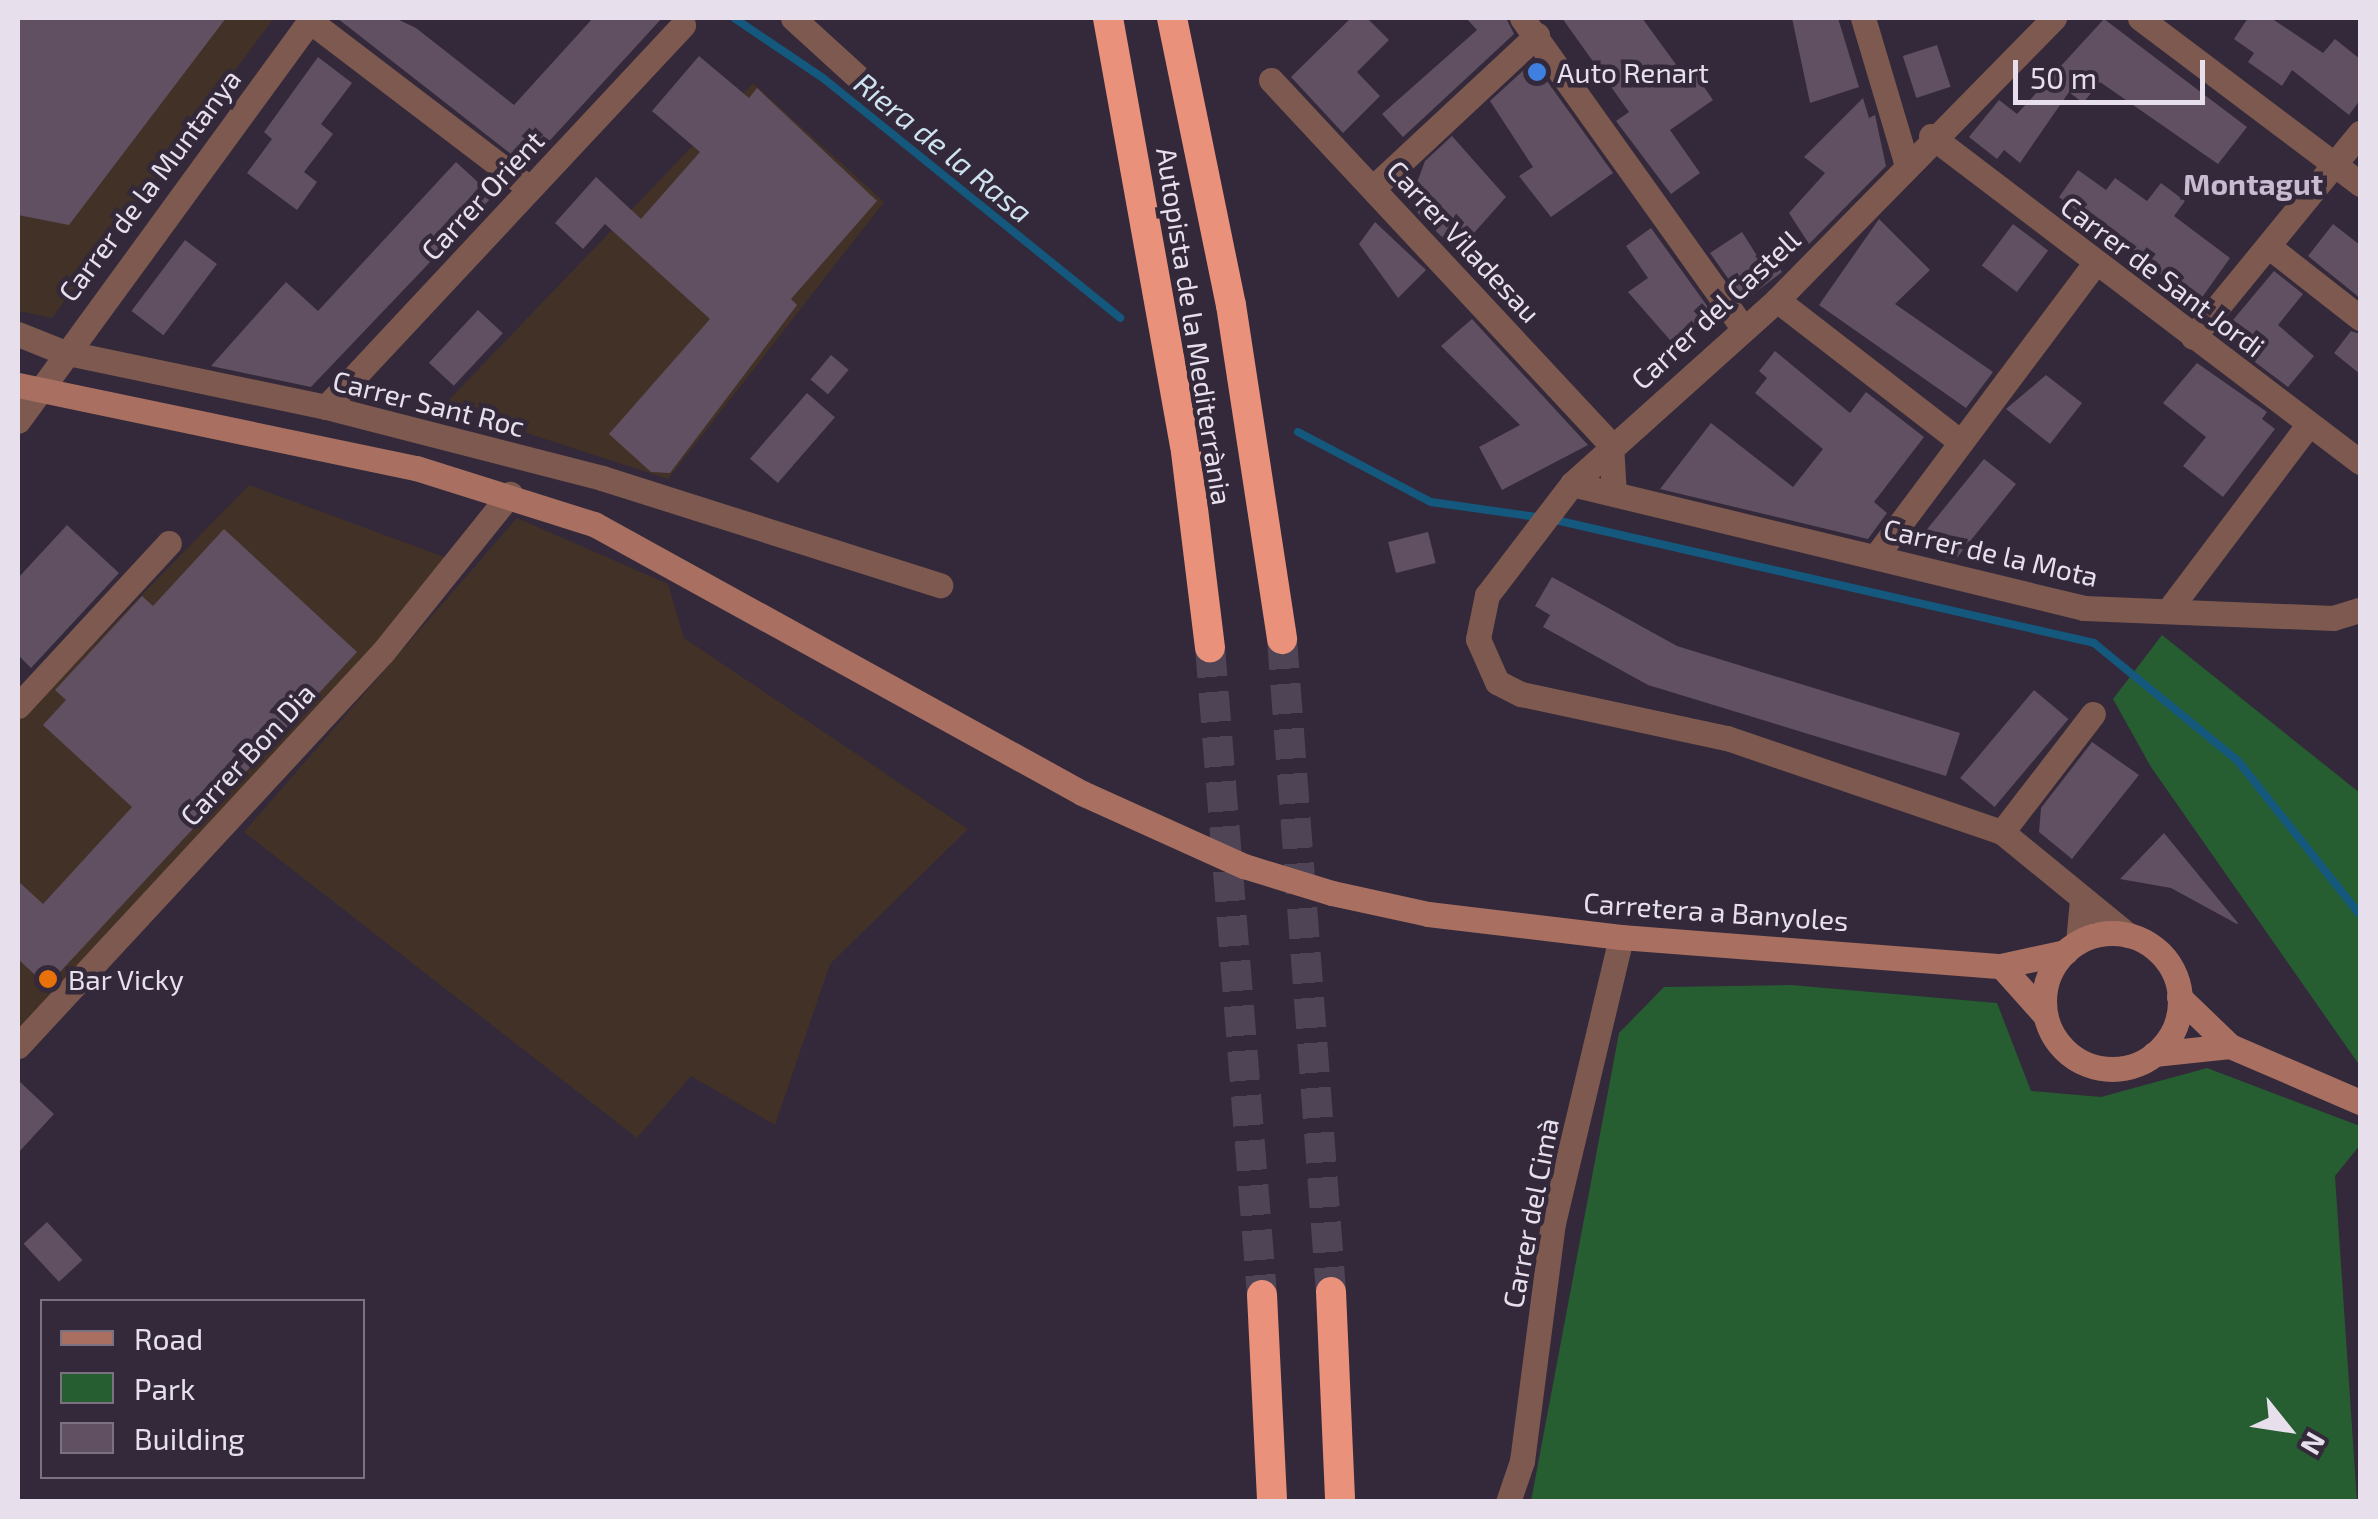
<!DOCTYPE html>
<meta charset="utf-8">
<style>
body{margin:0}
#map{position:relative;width:2378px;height:1519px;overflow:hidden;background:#33293a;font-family:"Exo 2",sans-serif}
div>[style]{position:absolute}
.industrial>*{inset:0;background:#423127}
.green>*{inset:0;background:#265d31}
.stream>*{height:8px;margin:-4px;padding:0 4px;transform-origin:4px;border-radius:4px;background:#14587e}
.building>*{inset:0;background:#615061;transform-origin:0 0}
.highway-tunnel>*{height:30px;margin-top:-15px;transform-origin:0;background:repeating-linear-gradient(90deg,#4e4455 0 30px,transparent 0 45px)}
.street>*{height:25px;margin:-12.5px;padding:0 12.5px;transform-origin:12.5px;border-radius:12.5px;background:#7d594f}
.secondary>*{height:25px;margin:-12.5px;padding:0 12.5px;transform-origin:12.5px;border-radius:12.5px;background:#a97061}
.secondary>.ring{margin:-12.5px;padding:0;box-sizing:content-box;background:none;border:25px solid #a97061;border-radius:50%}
.highway>*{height:30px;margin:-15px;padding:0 15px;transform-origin:15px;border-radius:15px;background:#e9917b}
.dots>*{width:28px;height:28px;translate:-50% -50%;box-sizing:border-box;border:5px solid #33293a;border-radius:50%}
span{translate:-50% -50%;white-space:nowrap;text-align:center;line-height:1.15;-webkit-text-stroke:9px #33293a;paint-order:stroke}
.poi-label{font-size:28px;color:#e7e0ec}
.left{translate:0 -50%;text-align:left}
.street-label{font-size:28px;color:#e7e0ec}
.water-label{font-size:30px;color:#cee2f0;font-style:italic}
.neighbourhood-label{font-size:30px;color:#c8bad1;font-weight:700}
.frame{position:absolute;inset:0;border:20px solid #e7e0ec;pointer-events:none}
.legend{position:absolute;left:40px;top:1299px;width:325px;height:180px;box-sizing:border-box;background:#33293a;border:2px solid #7b7281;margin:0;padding:12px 18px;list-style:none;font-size:30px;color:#e7e0ec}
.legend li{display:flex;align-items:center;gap:20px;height:50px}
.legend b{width:50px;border:2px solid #7b7281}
.north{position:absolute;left:2238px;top:1379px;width:100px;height:100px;-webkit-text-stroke:8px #33293a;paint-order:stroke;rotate:120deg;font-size:28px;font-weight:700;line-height:40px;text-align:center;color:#e7e0ec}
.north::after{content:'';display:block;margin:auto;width:35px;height:45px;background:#e7e0ec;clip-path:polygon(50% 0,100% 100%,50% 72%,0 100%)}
.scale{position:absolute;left:2013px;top:60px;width:192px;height:45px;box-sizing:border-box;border:5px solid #e7e0ec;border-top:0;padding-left:12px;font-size:30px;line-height:35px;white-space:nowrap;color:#e7e0ec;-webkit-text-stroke:8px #33293a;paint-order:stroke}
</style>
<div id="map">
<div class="industrial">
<i style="clip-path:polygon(18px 18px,274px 18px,52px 318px,18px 311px)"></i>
<i style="clip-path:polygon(753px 83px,884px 202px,668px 479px,443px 406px)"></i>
<i style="clip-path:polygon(249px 485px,447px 558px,373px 652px,18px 1032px,18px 722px)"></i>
<i style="clip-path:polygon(517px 518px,668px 584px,684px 638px,968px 829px,830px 964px,775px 1125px,691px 1076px,637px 1138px,244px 832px)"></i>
</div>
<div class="green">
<i style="clip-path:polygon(2162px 635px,2360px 793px,2360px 1066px,2151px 767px,2113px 699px)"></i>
<i style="clip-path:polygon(1791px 985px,1997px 1003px,2031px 1091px,2101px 1097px,2207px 1068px,2360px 1126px,2360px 1145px,2335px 1176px,2357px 1501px,1531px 1501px,1619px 1033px,1664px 987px)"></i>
</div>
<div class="stream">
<i style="left:734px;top:18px;width:107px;rotate:34deg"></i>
<i style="left:823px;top:78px;width:382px;rotate:38.9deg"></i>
<i style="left:1298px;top:432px;width:150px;rotate:27.8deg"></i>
<i style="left:1431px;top:502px;width:107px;rotate:8.1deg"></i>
<i style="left:1551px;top:519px;width:557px;rotate:12.86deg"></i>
<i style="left:2094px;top:643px;width:186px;rotate:39.3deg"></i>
<i style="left:2238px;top:761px;width:196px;rotate:51.6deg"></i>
</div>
<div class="building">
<i style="clip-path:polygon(18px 18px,226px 18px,69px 225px,18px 215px)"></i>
<i style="clip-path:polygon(337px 18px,395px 18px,416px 28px,514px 105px,593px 18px,662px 18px,532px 160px,520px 161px)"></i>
<i style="clip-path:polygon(1351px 18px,1367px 18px,1389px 40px,1357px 72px,1380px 96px,1343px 133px,1291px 77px)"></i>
<i style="clip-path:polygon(1466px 18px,1506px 18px,1514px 34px,1403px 137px,1382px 114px,1477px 30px)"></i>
<i style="clip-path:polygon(1562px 18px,1642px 18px,1683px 74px,1691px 68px,1713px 100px,1670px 130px,1700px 173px,1671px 194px,1616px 121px,1629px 112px)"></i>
<i style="clip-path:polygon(1792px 18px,1838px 18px,1859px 87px,1810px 103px)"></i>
<i style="clip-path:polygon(2248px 18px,2271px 18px,2323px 53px,2335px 39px,2360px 59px,2360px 100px,2349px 115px,2292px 70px,2282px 86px,2248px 62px,2254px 53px,2234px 39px)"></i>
<i style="clip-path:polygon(2104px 19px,2247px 127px,2218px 164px,2100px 82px,2083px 103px,2069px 92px,2020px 163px,2004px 150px,1997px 159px,1969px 137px,1999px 100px,2017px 114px)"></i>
<i style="left:1937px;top:45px;width:44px;height:36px;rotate:72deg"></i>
<i style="clip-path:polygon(699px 56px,749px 98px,757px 88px,877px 201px,791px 299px,797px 305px,670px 473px,651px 472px,609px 434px,710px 319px,605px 224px,583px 249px,555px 223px,596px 177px,641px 219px,700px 152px,652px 111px)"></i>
<i style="clip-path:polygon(318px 57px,352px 83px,321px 124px,333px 134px,304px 172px,317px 182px,297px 210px,247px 173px,272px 139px,264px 132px)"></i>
<i style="clip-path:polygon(1527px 67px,1537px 67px,1613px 173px,1551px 217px,1519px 176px,1533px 167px,1490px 101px)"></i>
<i style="clip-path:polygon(1863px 98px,1869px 118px,1875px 115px,1886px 166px,1809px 244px,1789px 213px,1825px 173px,1804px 157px)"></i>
<i style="clip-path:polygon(1452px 136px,1506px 197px,1457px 252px,1409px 204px,1425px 161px)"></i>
<i style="clip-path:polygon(456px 162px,493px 196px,311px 387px,211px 366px,286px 282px,318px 311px)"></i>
<i style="clip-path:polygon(2078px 170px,2106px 190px,2115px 178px,2147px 201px,2161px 183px,2185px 201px,2174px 216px,2230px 258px,2198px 303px,2059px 197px)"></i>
<i style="clip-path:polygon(1879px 219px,1930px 270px,1895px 304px,1993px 372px,1966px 408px,1819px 305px)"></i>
<i style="clip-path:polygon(1375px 222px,1426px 270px,1398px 298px,1359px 244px)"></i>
<i style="left:2013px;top:224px;width:44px;height:52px;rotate:37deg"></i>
<i style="clip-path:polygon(2333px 224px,2360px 245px,2360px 298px,2308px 256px)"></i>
<i style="clip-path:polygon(1651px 228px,1713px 314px,1677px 348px,1628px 292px,1648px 278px,1626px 246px)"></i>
<i style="clip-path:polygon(1742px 232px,1759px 259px,1770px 253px,1782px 272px,1744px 301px,1710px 253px)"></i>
<i style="left:185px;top:240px;width:40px;height:89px;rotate:37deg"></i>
<i style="clip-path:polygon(2274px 271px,2303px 294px,2278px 325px,2314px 356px,2288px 387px,2247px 356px,2259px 341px,2233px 320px)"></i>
<i style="left:478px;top:310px;width:34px;height:72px;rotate:43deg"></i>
<i style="clip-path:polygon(1472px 319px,1588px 445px,1502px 490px,1479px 447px,1520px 425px,1441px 346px)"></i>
<i style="clip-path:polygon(2351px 331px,2360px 334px,2360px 374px,2334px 353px)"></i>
<i style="clip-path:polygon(1775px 351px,1850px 413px,1866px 392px,1924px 437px,1874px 502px,1887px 513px,1868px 539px,1660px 489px,1711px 423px,1793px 487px,1823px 449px,1755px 393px,1767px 378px,1759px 371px)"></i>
<i style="left:831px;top:355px;width:23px;height:32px;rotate:40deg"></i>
<i style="clip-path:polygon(2197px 363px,2267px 412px,2262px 419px,2275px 429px,2223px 497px,2183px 466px,2206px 437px,2163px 403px)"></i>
<i style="clip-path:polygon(2046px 375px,2082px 403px,2050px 444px,2006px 409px)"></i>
<i style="left:807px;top:393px;width:37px;height:87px;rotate:41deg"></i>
<i style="clip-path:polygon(1984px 459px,2016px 484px,1955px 560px,1944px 557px,1920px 538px)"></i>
<i style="clip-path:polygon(67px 525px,119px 573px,31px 668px,18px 655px,18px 578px)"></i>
<i style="clip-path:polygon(224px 529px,357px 652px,47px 986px,18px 959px,18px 881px,43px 904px,132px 807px,43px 725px,66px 700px,55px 690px,142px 596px,153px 606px)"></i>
<i style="left:1428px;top:532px;width:32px;height:41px;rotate:76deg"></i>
<i style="clip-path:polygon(1552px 577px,1677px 646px,1960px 733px,1946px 776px,1648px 685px,1543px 627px,1550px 615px,1535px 606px)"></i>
<i style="left:2034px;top:690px;width:45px;height:115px;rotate:40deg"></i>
<i style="clip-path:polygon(2092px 742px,2139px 775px,2072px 859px,2039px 832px,2041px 808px)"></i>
<i style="clip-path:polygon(2164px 833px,2238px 923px,2237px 924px,2171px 888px,2120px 879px)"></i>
<i style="clip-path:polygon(18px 1080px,54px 1114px,18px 1153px)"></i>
<i style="left:47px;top:1222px;width:52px;height:32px;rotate:47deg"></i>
</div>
<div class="highway-tunnel">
<i style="left:1282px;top:639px;width:655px;rotate:85.71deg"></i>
<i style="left:1210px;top:647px;width:650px;rotate:85.41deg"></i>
</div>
<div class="street">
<i style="left:793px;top:18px;width:95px;rotate:42.4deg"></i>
<i style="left:1522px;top:18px;width:381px;rotate:54.5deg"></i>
<i style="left:1863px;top:18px;width:150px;rotate:73.4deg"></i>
<i style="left:2054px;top:18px;width:395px;rotate:134.5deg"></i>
<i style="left:1777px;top:300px;width:275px;rotate:138.1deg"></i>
<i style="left:1572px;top:484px;width:140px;rotate:127.4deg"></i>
<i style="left:1487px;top:595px;width:45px;rotate:101.6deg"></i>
<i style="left:1478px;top:639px;width:47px;rotate:66.2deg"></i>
<i style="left:1497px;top:682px;width:27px;rotate:27deg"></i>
<i style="left:1521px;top:694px;width:211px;rotate:12.1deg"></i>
<i style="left:1727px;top:738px;width:291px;rotate:18.9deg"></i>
<i style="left:2002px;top:832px;width:163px;rotate:39.3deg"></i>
<i style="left:2140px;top:18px;width:276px;rotate:37deg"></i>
<i style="left:310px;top:21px;width:275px;rotate:37.3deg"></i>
<i style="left:1271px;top:80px;width:498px;rotate:47deg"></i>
<i style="left:1611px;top:444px;width:50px;rotate:86.6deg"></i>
<i style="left:1931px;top:136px;width:539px;rotate:37.23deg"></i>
<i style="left:1374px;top:187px;width:223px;rotate:-43deg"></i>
<i style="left:2268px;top:246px;width:117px;rotate:38deg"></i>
<i style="left:1777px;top:300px;width:232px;rotate:37.7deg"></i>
<i style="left:18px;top:334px;width:48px;rotate:21.8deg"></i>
<i style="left:63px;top:352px;width:269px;rotate:11.8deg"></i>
<i style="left:326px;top:407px;width:285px;rotate:14.4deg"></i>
<i style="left:602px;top:478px;width:355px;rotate:17.6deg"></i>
<i style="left:2193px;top:337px;width:264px;rotate:-50.7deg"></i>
<i style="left:326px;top:407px;width:523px;rotate:-46.94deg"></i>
<i style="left:18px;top:421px;width:499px;rotate:-53.9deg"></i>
<i style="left:1572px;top:484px;width:527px;rotate:13.61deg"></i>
<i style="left:2084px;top:608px;width:249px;rotate:2.3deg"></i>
<i style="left:2333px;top:618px;width:28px;rotate:-17deg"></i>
<i style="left:1876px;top:556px;width:366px;rotate:-53.2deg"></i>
<i style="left:2171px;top:607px;width:229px;rotate:-53deg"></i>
<i style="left:18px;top:706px;width:222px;rotate:-47.2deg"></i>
<i style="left:2002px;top:832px;width:149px;rotate:-52.4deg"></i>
<i style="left:2078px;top:942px;width:42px;rotate:-84.6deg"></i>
<i style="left:18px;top:1046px;width:537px;rotate:-47.19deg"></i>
<i style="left:383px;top:652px;width:203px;rotate:-51.2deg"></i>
<i style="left:1508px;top:1502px;width:43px;rotate:-71.1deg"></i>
<i style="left:1522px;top:1461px;width:240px;rotate:-82.6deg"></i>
<i style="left:1553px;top:1223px;width:294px;rotate:-76.6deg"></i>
</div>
<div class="secondary">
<i style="left:18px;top:385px;width:407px;rotate:11.8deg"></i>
<i style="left:416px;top:468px;width:187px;rotate:17.5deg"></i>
<i style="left:594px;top:524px;width:557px;rotate:28.86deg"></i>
<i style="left:1082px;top:793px;width:178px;rotate:24.3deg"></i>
<i style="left:1244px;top:866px;width:92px;rotate:17.1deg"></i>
<i style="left:1332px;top:893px;width:98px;rotate:12.3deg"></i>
<i style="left:1428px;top:914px;width:194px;rotate:6.8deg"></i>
<i style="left:1621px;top:937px;width:381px;rotate:4.4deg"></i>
<i style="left:2001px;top:966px;width:66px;rotate:-12.3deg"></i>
<i class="ring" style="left:2044px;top:933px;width:111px;height:111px"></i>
<i style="left:2001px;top:966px;width:66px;rotate:48.1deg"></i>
<i style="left:2179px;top:997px;width:71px;rotate:43.9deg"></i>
<i style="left:2230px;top:1046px;width:142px;rotate:23.3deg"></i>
<i style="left:2154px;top:1054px;width:76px;rotate:-6deg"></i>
</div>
<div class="highway">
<i style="left:1108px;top:18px;width:433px;rotate:79.8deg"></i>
<i style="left:1185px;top:444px;width:205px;rotate:83deg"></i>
<i style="left:1172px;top:18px;width:293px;rotate:78.4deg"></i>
<i style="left:1231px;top:305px;width:338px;rotate:81.3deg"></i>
<i style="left:1331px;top:1292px;width:210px;rotate:87.5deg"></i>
<i style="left:1262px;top:1295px;width:207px;rotate:87.2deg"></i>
</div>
<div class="dots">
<i style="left:1537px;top:72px;background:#3f7fe0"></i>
<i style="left:48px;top:979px;background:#e8710a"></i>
</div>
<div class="poi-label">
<span class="left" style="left:1557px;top:72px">Auto Renart</span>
<span class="left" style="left:68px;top:979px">Bar Vicky</span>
</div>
<div class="street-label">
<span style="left:149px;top:185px;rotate:-53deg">Carrer de la Muntanya</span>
<span style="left:482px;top:195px;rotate:-47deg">Carrer Orient</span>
<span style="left:1464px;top:241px;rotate:47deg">Carrer Viladesau</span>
<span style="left:2163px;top:276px;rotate:37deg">Carrer de Sant Jordi</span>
<span style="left:1715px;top:309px;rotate:-43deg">Carrer del Castell</span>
<span style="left:1195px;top:326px;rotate:81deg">Autopista de la Mediterrània</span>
<span style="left:429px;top:403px;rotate:14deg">Carrer Sant Roc</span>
<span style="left:1991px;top:552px;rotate:13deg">Carrer de la Mota</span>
<span style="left:247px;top:754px;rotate:-47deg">Carrer Bon Dia</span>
<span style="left:1716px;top:911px;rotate:4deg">Carretera a Banyoles</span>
<span style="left:1530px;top:1213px;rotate:-79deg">Carrer del Cimà</span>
</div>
<div class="water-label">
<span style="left:944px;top:147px;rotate:39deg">Riera de la Rasa</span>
</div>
<div class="neighbourhood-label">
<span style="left:2253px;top:183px">Montagut</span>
</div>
<div class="frame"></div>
<ul class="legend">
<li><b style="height:12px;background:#a97061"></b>Road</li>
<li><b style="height:28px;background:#265d31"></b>Park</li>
<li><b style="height:28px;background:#615061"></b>Building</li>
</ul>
<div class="north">N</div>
<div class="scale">50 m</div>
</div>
